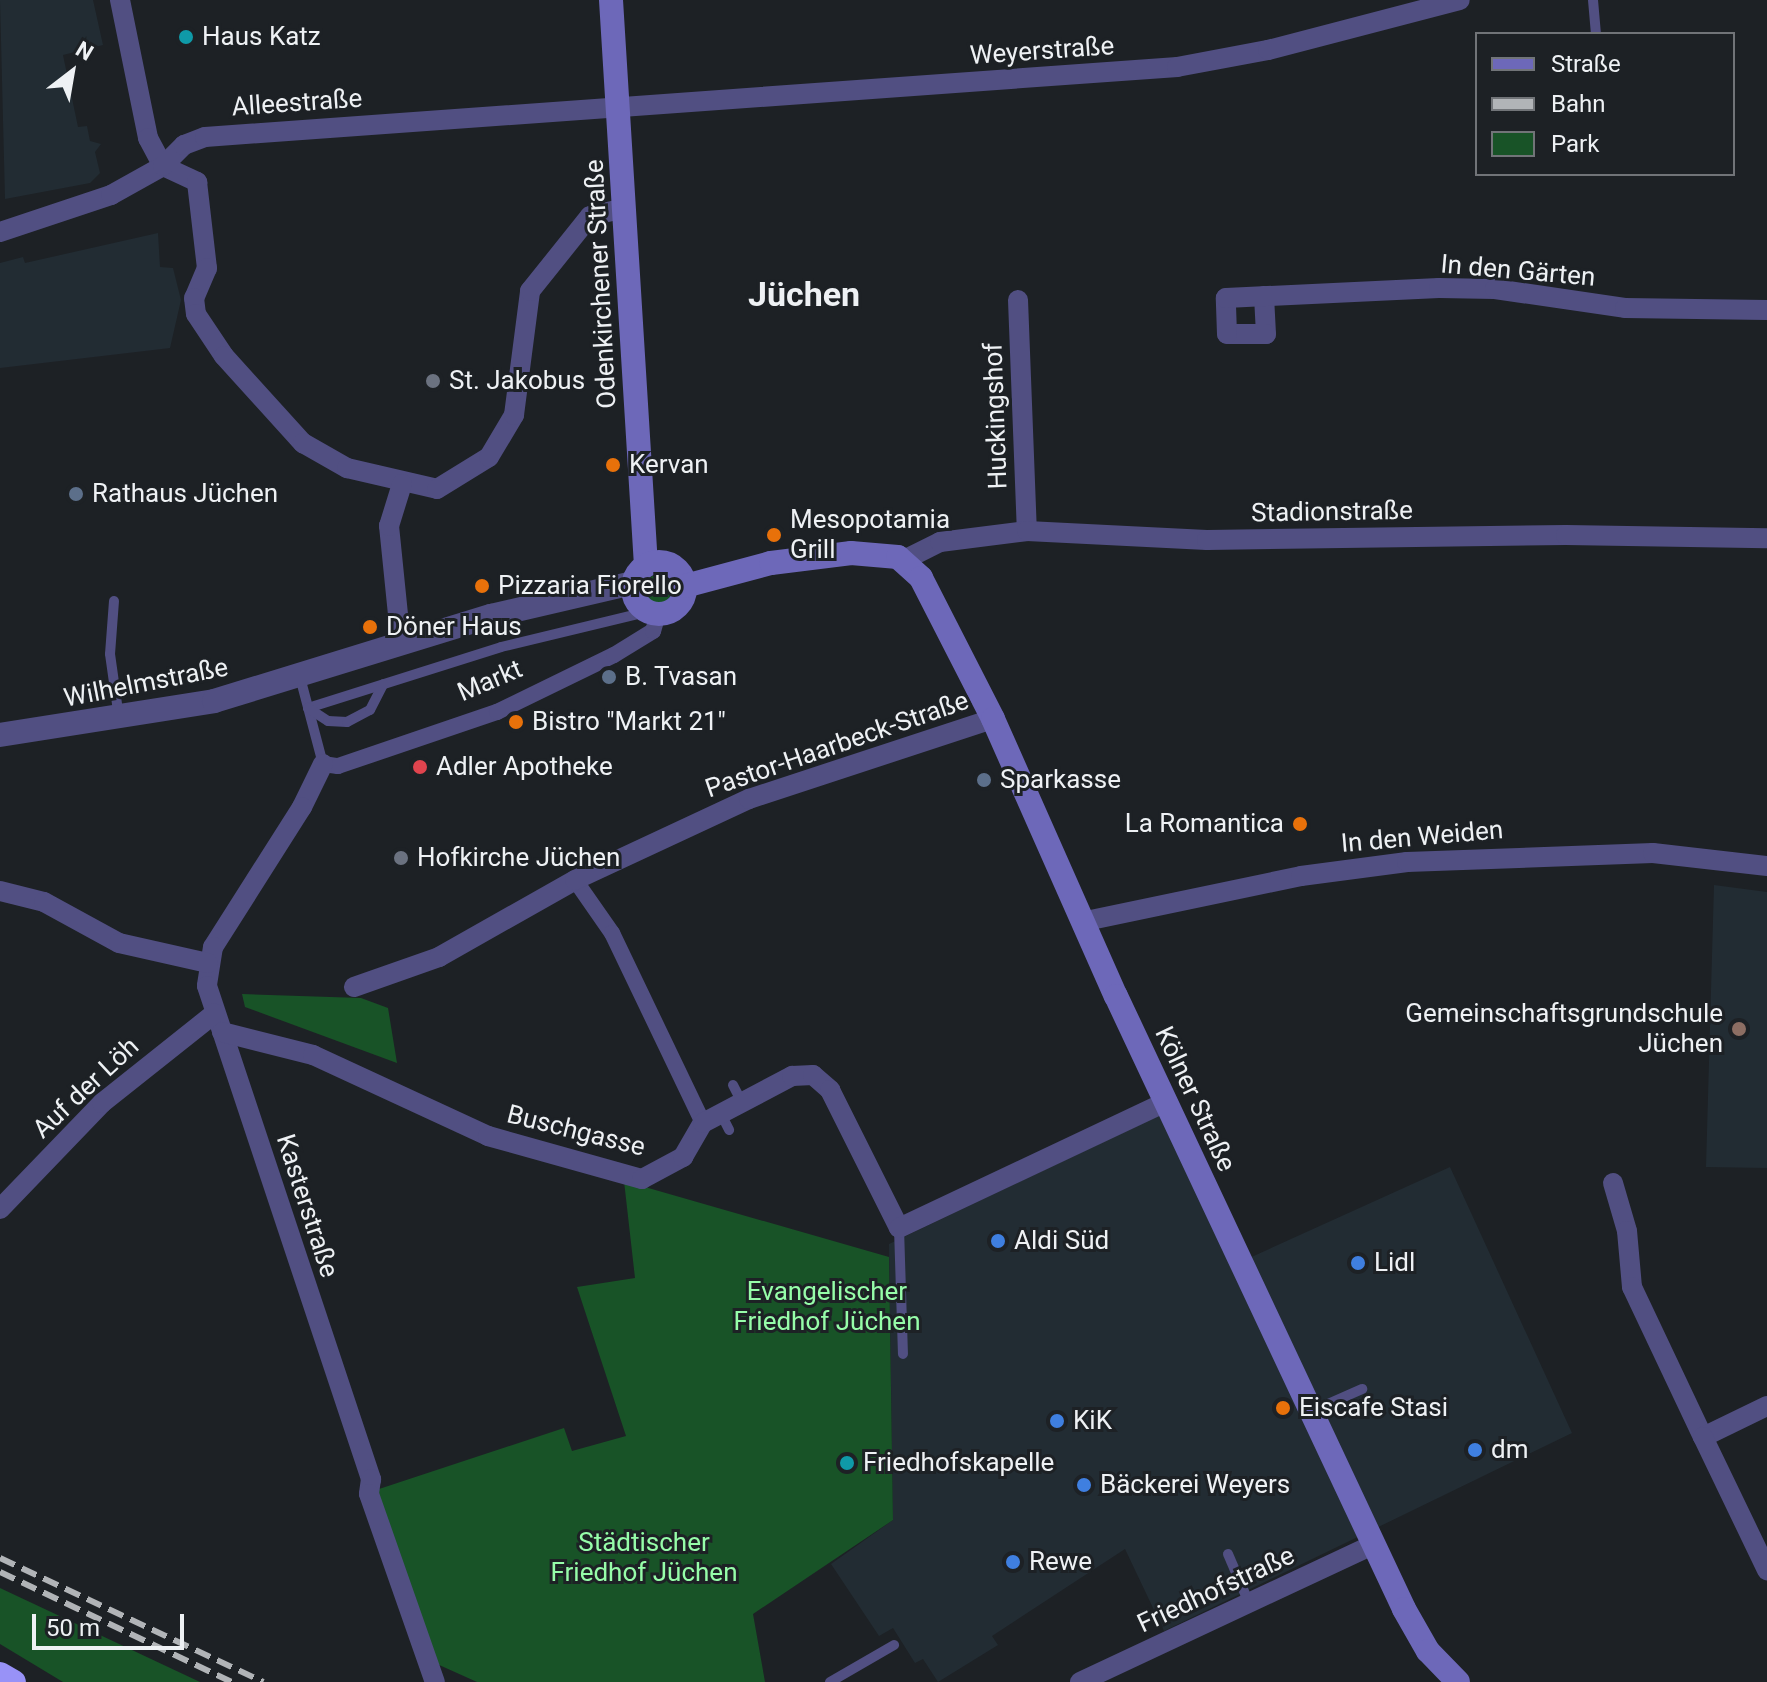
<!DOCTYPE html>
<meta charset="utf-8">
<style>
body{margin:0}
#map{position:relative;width:1767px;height:1682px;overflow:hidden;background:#1d2125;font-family:Roboto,sans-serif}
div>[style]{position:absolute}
.built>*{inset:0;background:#222c33}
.green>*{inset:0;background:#185327}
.round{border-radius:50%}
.service>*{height:10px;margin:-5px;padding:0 5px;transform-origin:5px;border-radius:5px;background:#514f82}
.pedestrian>*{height:16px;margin:-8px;padding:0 8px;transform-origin:8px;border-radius:8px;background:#514f82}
.minor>*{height:20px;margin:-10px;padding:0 10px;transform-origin:10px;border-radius:10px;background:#514f82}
.tertiary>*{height:24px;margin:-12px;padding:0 12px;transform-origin:12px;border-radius:12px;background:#514f82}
.secondary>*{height:24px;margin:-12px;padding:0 12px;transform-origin:12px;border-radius:12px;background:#6d68b9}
.secondary>.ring{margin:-12px;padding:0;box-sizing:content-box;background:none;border:24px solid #6d68b9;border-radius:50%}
.motorway>*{height:24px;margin:-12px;padding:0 12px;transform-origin:12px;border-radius:12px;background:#9892f7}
.rail>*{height:6px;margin-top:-3px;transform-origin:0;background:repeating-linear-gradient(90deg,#b1b4b7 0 16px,transparent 0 24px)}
.dots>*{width:22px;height:22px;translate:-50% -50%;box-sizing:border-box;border:4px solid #1d2125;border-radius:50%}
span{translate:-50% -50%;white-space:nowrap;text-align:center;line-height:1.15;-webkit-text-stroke:6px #1d2125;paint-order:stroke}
.poi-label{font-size:26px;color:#eef1f4}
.left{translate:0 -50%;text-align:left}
.right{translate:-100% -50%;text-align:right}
.street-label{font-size:26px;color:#eef1f4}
.park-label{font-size:26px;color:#96fda9}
.district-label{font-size:34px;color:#eef1f4;font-weight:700}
.legend{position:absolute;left:1475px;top:32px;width:260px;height:144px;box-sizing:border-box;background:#1d2125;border:2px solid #717478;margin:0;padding:10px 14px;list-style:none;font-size:24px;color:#eef1f4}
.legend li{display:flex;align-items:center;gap:16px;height:40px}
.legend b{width:40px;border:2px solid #717478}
.north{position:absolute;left:32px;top:32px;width:80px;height:80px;-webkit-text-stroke:6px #1d2125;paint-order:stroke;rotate:31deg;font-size:22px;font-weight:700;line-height:32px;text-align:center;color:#eef1f4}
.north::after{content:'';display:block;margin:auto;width:28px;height:36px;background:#eef1f4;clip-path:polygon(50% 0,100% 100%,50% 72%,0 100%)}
.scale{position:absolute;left:32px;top:1614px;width:152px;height:36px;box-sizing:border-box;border:4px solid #eef1f4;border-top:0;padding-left:10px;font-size:24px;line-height:28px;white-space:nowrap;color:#eef1f4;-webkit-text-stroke:6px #1d2125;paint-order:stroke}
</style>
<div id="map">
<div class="built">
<i style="clip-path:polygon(0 0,93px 0,103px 45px,63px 55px,78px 127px,87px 126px,90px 141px,101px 144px,95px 152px,100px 173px,90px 183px,5px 199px)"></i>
<i style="clip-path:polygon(158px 233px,160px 267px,173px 268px,181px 300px,170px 348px,0 368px,0 263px,23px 257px,25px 263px)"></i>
<i style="clip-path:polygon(1714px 885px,1767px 892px,1767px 1168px,1706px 1167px)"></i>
<i style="clip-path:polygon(1164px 1113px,1236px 1264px,1450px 1167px,1572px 1433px,1164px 1631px,1125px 1549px,992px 1636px,998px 1645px,938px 1682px,923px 1659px,915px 1663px,893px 1628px,879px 1636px,831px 1564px,893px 1520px,889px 1244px)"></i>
</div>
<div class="green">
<i class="round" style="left:644px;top:575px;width:28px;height:28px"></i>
<i style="clip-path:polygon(242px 994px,361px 998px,388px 1008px,397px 1063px,245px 1007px)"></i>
<i style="clip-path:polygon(624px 1181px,889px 1257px,893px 1520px,753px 1614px,765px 1682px,477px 1682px,437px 1664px,373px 1491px,564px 1428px,572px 1451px,626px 1436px,577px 1287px,635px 1278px)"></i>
<i style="clip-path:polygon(0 1588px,200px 1682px,63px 1682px,0 1644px)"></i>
</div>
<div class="service">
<i style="left:1593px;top:0;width:34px;rotate:85deg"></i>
<i style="left:114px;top:601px;width:53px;rotate:94.3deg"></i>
<i style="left:110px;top:654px;width:65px;rotate:82deg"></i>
<i style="left:300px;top:677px;width:90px;rotate:75.2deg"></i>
<i style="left:308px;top:708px;width:202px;rotate:-17.5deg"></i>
<i style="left:501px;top:647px;width:150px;rotate:-13.5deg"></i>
<i style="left:308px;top:708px;width:24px;rotate:33deg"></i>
<i style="left:328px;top:721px;width:19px;rotate:3deg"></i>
<i style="left:347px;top:722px;width:26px;rotate:-28deg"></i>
<i style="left:370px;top:710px;width:29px;rotate:-63deg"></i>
<i style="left:733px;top:1085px;width:20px;rotate:63deg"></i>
<i style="left:721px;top:1114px;width:18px;rotate:63deg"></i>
<i style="left:899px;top:1228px;width:126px;rotate:88.2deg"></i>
<i style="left:1312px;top:1411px;width:55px;rotate:-23.7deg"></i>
<i style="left:1228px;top:1554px;width:53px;rotate:66.8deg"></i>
<i style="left:830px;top:1682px;width:74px;rotate:-30deg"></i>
</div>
<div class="pedestrian">
<i style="left:323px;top:764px;width:15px;rotate:8deg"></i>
<i style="left:338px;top:766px;width:168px;rotate:-18.8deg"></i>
<i style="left:497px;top:712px;width:130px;rotate:-26deg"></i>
<i style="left:614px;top:655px;width:46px;rotate:-31.6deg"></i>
<i style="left:653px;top:631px;width:17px;rotate:-73deg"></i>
<i style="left:575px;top:880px;width:65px;rotate:55.1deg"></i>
<i style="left:612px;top:933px;width:211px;rotate:64.4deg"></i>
</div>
<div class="minor">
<i style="left:120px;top:0;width:141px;rotate:78.5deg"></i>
<i style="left:148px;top:138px;width:32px;rotate:62deg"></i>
<i style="left:163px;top:166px;width:38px;rotate:25deg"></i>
<i style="left:197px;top:182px;width:87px;rotate:83.4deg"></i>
<i style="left:207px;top:268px;width:33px;rotate:113deg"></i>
<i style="left:194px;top:298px;width:16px;rotate:83deg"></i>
<i style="left:196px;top:314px;width:50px;rotate:56.3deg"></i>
<i style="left:224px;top:356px;width:118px;rotate:47.8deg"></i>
<i style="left:303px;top:443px;width:51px;rotate:29.6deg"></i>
<i style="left:347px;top:468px;width:92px;rotate:13.1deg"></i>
<i style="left:437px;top:489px;width:61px;rotate:-31.6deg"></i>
<i style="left:489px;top:457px;width:49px;rotate:-59.2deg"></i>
<i style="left:514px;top:415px;width:125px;rotate:-82.6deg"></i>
<i style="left:530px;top:291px;width:96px;rotate:-51.3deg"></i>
<i style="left:590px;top:216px;width:36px;rotate:-13deg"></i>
<i style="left:0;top:232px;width:117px;rotate:-18.4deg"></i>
<i style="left:111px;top:195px;width:60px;rotate:-29.1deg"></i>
<i style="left:163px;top:166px;width:30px;rotate:-45deg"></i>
<i style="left:184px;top:145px;width:22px;rotate:-21deg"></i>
<i style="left:205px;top:137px;width:975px;rotate:-4.12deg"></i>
<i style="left:1177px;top:67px;width:93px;rotate:-10.6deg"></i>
<i style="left:1268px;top:50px;width:198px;rotate:-14.6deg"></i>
<i style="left:1264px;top:296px;width:38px;rotate:87deg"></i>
<i style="left:1266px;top:334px;width:39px;rotate:180deg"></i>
<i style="left:1227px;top:334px;width:36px;rotate:-92deg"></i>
<i style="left:1226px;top:298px;width:213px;rotate:-2.7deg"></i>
<i style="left:1439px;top:288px;width:56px;rotate:1deg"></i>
<i style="left:1495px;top:289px;width:131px;rotate:8.3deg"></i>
<i style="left:1625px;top:308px;width:142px;rotate:0.8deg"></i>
<i style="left:1018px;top:300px;width:231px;rotate:87.8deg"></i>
<i style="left:904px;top:560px;width:40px;rotate:-26.6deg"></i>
<i style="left:940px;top:542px;width:88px;rotate:-7.2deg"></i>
<i style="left:1027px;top:531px;width:180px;rotate:2.9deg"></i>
<i style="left:1207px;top:540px;width:359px;rotate:-0.8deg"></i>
<i style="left:1566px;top:535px;width:201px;rotate:0.9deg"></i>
<i style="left:401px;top:644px;width:119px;rotate:-95.8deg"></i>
<i style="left:389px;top:526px;width:44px;rotate:-72.8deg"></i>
<i style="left:323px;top:764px;width:48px;rotate:116deg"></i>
<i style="left:302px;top:807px;width:166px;rotate:122.4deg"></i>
<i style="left:213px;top:947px;width:39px;rotate:99deg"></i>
<i style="left:207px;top:986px;width:520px;rotate:71.6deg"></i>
<i style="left:371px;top:1479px;width:15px;rotate:98deg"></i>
<i style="left:369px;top:1494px;width:199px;rotate:70.7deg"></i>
<i style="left:0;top:891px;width:45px;rotate:14deg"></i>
<i style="left:44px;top:902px;width:85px;rotate:28.7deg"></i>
<i style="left:119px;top:943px;width:91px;rotate:12.7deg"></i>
<i style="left:1086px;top:921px;width:220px;rotate:-11.8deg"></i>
<i style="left:1301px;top:876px;width:107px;rotate:-7.5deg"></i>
<i style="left:1407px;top:862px;width:246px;rotate:-2.1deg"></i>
<i style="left:1653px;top:853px;width:115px;rotate:6.5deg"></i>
<i style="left:354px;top:987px;width:90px;rotate:-19.4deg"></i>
<i style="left:439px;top:957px;width:156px;rotate:-29.5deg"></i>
<i style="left:575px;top:880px;width:192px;rotate:-25deg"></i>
<i style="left:749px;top:799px;width:257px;rotate:-18.2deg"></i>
<i style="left:222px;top:1032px;width:94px;rotate:14.2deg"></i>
<i style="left:313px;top:1055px;width:193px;rotate:24.8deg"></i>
<i style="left:488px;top:1136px;width:160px;rotate:15.6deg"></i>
<i style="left:642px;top:1179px;width:47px;rotate:-28.2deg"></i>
<i style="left:683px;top:1157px;width:39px;rotate:-60deg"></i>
<i style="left:703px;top:1123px;width:101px;rotate:-27.8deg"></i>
<i style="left:792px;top:1076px;width:21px;rotate:-3deg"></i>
<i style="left:813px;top:1075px;width:23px;rotate:41deg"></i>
<i style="left:830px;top:1090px;width:154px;rotate:63.4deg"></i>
<i style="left:899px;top:1228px;width:295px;rotate:-25.3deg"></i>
<i style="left:1613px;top:1183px;width:50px;rotate:73.7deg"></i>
<i style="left:1627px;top:1231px;width:56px;rotate:84.9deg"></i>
<i style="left:1632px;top:1287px;width:166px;rotate:64.7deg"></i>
<i style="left:0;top:1209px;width:147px;rotate:-46.1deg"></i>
<i style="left:102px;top:1103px;width:144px;rotate:-38.5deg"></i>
<i style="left:1767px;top:1406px;width:71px;rotate:154.2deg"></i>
<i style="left:1703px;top:1437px;width:148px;rotate:64.3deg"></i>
<i style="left:1080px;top:1682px;width:325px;rotate:-25.1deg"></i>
</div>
<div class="tertiary">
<i style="left:0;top:735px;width:217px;rotate:-9deg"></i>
<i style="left:214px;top:701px;width:290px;rotate:-17.1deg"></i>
<i style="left:491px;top:616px;width:146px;rotate:-13.1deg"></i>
</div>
<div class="secondary">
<i style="left:611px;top:0;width:566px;rotate:86.46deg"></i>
<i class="ring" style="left:633px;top:562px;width:28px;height:28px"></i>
<i style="left:685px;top:586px;width:89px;rotate:-15deg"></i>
<i style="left:771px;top:563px;width:81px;rotate:-7.1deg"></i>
<i style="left:851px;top:553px;width:47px;rotate:4.9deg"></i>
<i style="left:898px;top:557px;width:31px;rotate:42deg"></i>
<i style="left:921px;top:578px;width:158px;rotate:62.9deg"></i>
<i style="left:993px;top:719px;width:303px;rotate:66.1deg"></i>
<i style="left:1116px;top:996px;width:677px;rotate:64.83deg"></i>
<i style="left:1404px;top:1609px;width:48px;rotate:60.3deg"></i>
<i style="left:1428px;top:1651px;width:43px;rotate:45.9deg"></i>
</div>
<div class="motorway">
<i style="left:0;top:1674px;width:16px;rotate:30deg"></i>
</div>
<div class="rail">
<i style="left:0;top:1558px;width:291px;rotate:25.2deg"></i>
<i style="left:0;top:1572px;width:257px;rotate:25.4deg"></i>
</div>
<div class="dots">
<i style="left:186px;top:37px;background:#0f9aa8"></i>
<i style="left:433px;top:381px;background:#6b7280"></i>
<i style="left:613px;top:465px;background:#e8710a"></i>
<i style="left:76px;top:494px;background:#5c6f8a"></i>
<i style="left:774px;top:535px;background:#e8710a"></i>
<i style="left:482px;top:586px;background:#e8710a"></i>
<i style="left:370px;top:627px;background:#e8710a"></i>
<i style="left:609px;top:677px;background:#5c6f8a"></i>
<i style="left:516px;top:722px;background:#e8710a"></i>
<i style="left:420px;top:767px;background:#e0444e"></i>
<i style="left:984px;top:780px;background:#5c6f8a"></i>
<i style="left:1300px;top:824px;background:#e8710a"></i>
<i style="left:401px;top:858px;background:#6b7280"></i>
<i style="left:1739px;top:1029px;background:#8d6e63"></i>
<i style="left:998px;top:1241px;background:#3f7fe0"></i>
<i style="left:1358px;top:1263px;background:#3f7fe0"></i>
<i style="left:1283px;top:1408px;background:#e8710a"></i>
<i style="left:1057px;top:1421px;background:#3f7fe0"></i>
<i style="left:1475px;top:1450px;background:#3f7fe0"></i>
<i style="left:847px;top:1463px;background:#0f9aa8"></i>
<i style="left:1084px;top:1485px;background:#3f7fe0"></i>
<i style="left:1013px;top:1562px;background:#3f7fe0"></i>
</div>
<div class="poi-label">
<span class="left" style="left:202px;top:37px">Haus Katz</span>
<span class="left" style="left:449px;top:381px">St. Jakobus</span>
<span class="left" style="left:629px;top:465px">Kervan</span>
<span class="left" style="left:92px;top:494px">Rathaus Jüchen</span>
<span class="left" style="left:790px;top:535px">Mesopotamia<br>Grill</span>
<span class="left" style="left:498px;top:586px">Pizzaria Fiorello</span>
<span class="left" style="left:386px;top:627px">Döner Haus</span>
<span class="left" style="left:625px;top:677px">B. Tvasan</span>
<span class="left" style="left:532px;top:722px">Bistro "Markt 21"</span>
<span class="left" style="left:436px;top:767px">Adler Apotheke</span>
<span class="left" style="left:1000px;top:780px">Sparkasse</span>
<span class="right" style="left:1284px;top:824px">La Romantica</span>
<span class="left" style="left:417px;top:858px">Hofkirche Jüchen</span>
<span class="right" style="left:1723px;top:1029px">Gemeinschaftsgrundschule<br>Jüchen</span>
<span class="left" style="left:1014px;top:1241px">Aldi Süd</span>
<span class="left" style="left:1374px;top:1263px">Lidl</span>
<span class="left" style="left:1299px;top:1408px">Eiscafe Stasi</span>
<span class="left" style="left:1073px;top:1421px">KiK</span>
<span class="left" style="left:1491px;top:1450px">dm</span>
<span class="left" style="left:863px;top:1463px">Friedhofskapelle</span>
<span class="left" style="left:1100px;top:1485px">Bäckerei Weyers</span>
<span class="left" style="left:1029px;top:1562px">Rewe</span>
</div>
<div class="street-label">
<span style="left:1042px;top:51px;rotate:-4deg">Weyerstraße</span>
<span style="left:297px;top:103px;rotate:-4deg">Alleestraße</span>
<span style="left:1518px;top:271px;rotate:5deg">In den Gärten</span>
<span style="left:601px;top:284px;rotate:-93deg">Odenkirchener Straße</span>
<span style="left:996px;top:416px;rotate:-92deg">Huckingshof</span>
<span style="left:1332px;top:512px;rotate:-1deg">Stadionstraße</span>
<span style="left:490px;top:681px;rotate:-23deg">Markt</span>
<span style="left:146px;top:683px;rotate:-11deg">Wilhelmstraße</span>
<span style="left:837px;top:745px;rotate:-19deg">Pastor-Haarbeck-Straße</span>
<span style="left:1422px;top:837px;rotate:-5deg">In den Weiden</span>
<span style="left:86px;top:1088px;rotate:-43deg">Auf der Löh</span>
<span style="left:1195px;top:1099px;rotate:65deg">Kölner Straße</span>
<span style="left:576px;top:1131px;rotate:14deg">Buschgasse</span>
<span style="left:307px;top:1206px;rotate:72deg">Kasterstraße</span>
<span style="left:1216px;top:1590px;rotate:-25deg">Friedhofstraße</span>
</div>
<div class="park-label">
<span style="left:827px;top:1307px">Evangelischer<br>Friedhof Jüchen</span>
<span style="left:644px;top:1558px">Städtischer<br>Friedhof Jüchen</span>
</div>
<div class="district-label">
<span style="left:804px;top:295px">Jüchen</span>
</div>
<ul class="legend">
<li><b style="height:10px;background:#6d68b9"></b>Straße</li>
<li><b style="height:10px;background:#b1b4b7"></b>Bahn</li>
<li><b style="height:22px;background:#185327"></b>Park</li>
</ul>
<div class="north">N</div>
<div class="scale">50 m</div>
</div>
